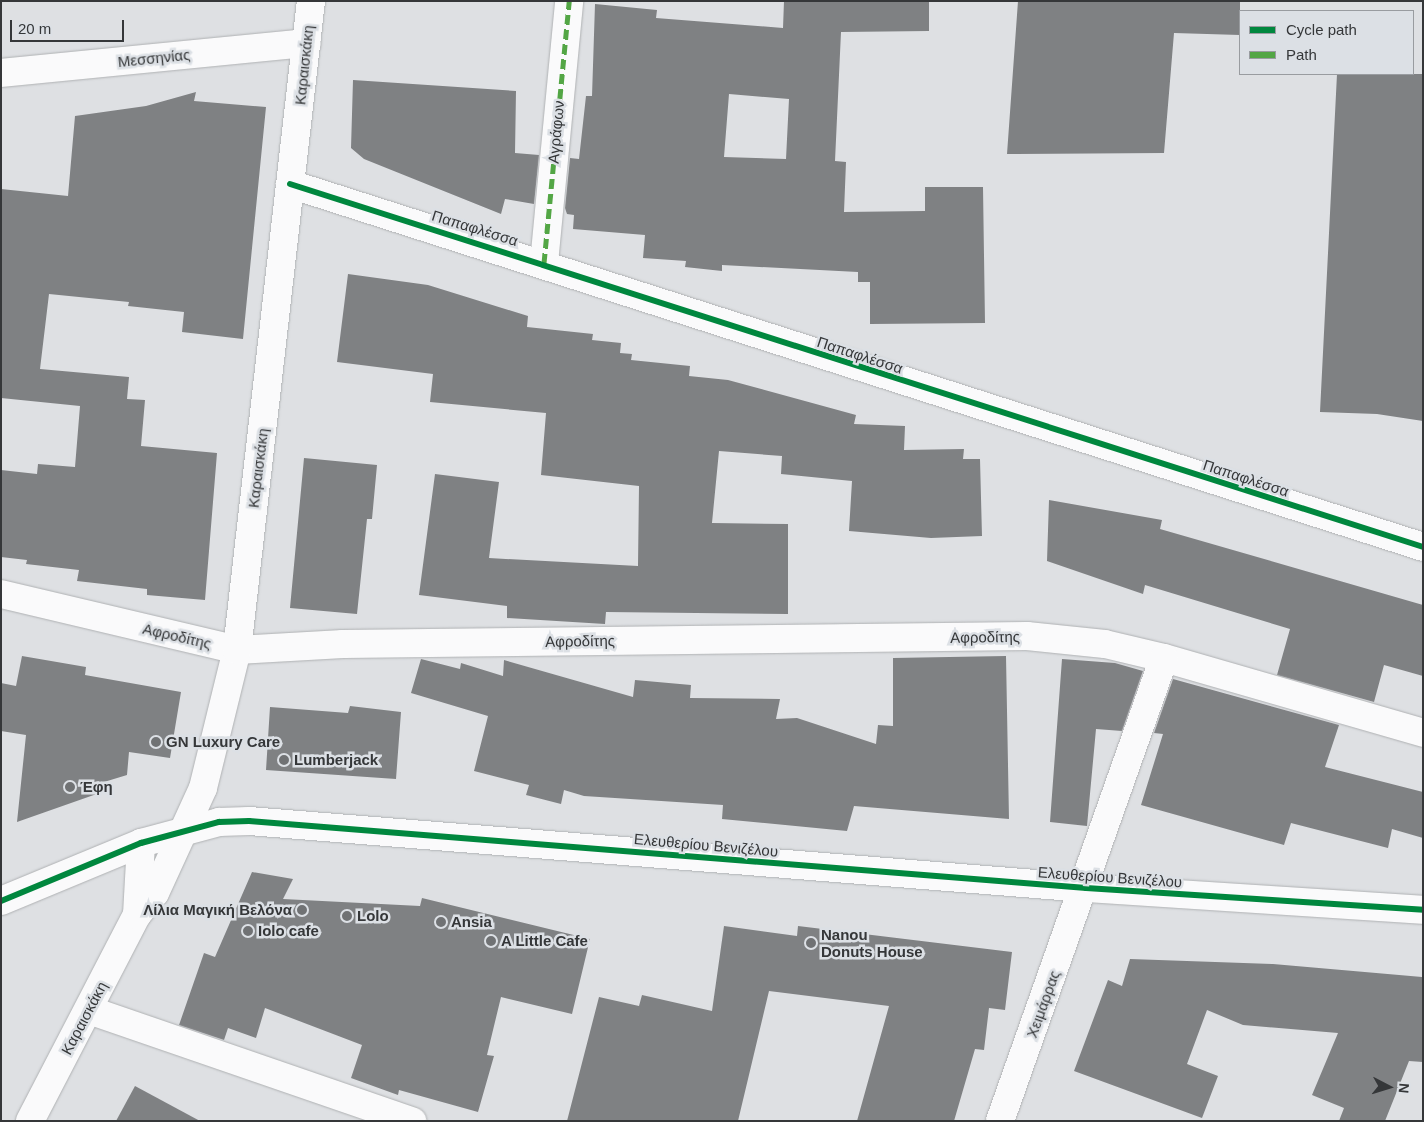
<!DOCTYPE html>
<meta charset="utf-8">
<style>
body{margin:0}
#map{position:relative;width:1424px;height:1122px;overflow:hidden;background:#dee0e3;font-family:Helvetica,sans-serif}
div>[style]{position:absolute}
.building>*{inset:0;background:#7f8183}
.roads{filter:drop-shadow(0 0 1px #afb1b3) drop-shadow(0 0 1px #afb1b3)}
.minor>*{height:28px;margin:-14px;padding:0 14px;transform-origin:14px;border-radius:14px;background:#fafafb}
.quiet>*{height:5px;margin-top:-2.5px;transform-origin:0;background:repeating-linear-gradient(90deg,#53a645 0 10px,transparent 0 15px)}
.cycleway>*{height:6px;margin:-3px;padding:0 3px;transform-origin:3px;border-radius:3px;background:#00873e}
.dots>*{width:14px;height:14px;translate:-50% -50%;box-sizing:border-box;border:2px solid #dce0e5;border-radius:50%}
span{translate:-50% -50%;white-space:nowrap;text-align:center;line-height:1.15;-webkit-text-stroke:5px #dce0e5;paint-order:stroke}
.street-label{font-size:15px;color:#353739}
.poi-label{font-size:15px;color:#353739;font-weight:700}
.left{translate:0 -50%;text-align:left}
.right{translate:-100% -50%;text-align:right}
.frame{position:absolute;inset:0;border:2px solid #353739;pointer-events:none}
.legend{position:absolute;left:1239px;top:10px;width:175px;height:65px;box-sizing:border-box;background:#dce0e5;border:1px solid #999ca0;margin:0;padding:6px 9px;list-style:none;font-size:15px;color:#353739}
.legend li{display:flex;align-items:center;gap:10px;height:25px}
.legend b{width:25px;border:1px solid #999ca0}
.north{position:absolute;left:1364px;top:1062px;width:50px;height:50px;-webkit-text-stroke:4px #dce0e5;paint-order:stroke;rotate:95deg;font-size:14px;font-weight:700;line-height:20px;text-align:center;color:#353739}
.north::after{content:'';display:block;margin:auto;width:18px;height:22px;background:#353739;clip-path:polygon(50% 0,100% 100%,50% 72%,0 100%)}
.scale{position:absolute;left:10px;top:20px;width:114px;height:22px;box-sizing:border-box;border:2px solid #353739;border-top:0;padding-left:6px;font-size:15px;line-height:18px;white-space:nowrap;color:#353739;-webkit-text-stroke:4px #dce0e5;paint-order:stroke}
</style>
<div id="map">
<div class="building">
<i style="clip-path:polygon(evenodd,784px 1px,929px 1px,929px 31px,841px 32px,835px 161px,846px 162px,844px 212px,925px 211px,925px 187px,983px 187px,985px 323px,870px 324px,870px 282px,858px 282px,858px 272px,722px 265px,722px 271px,685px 267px,686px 261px,643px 258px,645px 235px,573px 229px,574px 215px,567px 214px,565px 208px,570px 158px,579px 159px,586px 96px,592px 96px,595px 4px,657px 10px,656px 18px,783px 28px,784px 1px,729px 94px,789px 99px,786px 159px,724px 157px,729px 94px)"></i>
<i style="clip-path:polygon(1018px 1px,1240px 1px,1240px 35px,1174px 33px,1164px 153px,1007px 154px)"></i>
<i style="clip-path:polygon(1337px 74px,1423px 74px,1423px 421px,1377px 414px,1320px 412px)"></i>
<i style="clip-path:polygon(353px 80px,516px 91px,515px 153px,539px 155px,534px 204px,505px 199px,501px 214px,364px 159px,351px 148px)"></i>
<i style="clip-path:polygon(196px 92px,194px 101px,266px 107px,243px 339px,182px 332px,184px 312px,128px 306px,129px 302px,49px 294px,40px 369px,129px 377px,127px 399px,145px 400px,141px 446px,217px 453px,205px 600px,147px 595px,147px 589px,77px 581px,79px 570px,26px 564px,27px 560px,1px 557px,1px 470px,37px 474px,38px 464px,75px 467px,80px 406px,1px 398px,1px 189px,68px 196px,75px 116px,146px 106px)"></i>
<i style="clip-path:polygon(348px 274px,428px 285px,528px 316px,527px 327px,593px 334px,592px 340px,621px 343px,620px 353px,632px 354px,631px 360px,690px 366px,689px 376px,728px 380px,856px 415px,854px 424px,905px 426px,904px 450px,964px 449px,963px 459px,980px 459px,982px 536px,931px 538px,849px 531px,852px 481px,781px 474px,782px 456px,719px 451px,712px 523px,788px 524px,788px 614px,606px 612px,605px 624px,507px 618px,507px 606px,419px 595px,435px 474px,499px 482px,489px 558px,638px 566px,639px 486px,541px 475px,546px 413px,430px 402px,433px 374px,337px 362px)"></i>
<i style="clip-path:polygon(304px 458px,377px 465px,372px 519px,367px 519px,357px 614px,290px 608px)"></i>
<i style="clip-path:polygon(1049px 500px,1162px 520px,1160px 529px,1423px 605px,1423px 676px,1384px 665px,1374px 702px,1277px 675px,1290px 629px,1145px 585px,1143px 594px,1047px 561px)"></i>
<i style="clip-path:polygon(22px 656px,86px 667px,85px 675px,181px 692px,170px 758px,129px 752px,127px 775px,104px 782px,108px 790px,17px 822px,26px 735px,1px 731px,1px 683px,16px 686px)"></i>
<i style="clip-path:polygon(1006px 656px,1009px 819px,854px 806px,847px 831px,722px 819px,723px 805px,584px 796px,564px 790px,561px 804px,526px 795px,529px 785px,474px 771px,488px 716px,411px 693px,421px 659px,460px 669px,461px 663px,503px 676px,504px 660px,633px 697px,635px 680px,691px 685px,690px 698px,780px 699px,776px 719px,797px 718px,876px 744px,878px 725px,893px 726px,893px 658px)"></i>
<i style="clip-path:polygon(1062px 659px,1115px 663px,1143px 671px,1122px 731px,1096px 729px,1087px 826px,1050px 822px)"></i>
<i style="clip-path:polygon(1173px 679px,1339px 725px,1325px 767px,1423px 792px,1423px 838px,1392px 829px,1388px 848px,1291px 823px,1284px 845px,1141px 805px,1163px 734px,1154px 733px)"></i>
<i style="clip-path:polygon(350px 706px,401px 712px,396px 779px,266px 770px,270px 707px,348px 713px)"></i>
<i style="clip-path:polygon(252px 872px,293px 879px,283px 899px,420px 906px,422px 898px,590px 939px,572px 1014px,501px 997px,487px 1055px,494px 1056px,478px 1112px,399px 1090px,398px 1095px,351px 1078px,362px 1045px,265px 1008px,256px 1038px,228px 1028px,224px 1040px,179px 1025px,204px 953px,215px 957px)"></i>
<i style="clip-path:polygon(724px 926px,797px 936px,798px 926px,1012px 952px,1005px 1010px,989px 1008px,984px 1050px,975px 1049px,954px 1121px,857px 1121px,889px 1006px,769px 991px,738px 1121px,567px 1121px,599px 997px,639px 1006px,642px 995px,712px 1011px)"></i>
<i style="clip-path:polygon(1130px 959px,1273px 964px,1422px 977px,1423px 1062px,1409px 1061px,1385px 1121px,1339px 1121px,1344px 1108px,1312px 1095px,1338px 1033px,1243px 1025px,1207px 1010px,1187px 1064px,1218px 1076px,1202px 1118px,1074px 1071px,1108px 980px,1122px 986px)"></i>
<i style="clip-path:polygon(135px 1086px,200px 1121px,116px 1121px)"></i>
</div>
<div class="roads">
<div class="minor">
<i style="left:1px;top:73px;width:307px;rotate:-5.6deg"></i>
<i style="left:290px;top:184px;width:1190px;rotate:17.76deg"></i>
<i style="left:544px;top:263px;width:263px;rotate:-84.5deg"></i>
<i style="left:1px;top:594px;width:243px;rotate:13.3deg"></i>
<i style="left:237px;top:650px;width:106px;rotate:-3.2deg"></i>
<i style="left:343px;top:644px;width:684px;rotate:-0.67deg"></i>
<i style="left:1027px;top:636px;width:78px;rotate:5.9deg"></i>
<i style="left:1105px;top:644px;width:61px;rotate:13.3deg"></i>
<i style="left:1164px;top:658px;width:270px;rotate:16.1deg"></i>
<i style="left:1px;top:901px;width:152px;rotate:-22.5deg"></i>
<i style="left:141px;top:843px;width:81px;rotate:-15.1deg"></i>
<i style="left:219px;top:822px;width:30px;rotate:-2deg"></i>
<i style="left:249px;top:821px;width:840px;rotate:4.58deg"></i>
<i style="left:1086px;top:888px;width:338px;rotate:3.7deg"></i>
<i style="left:137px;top:915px;width:72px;rotate:-86.8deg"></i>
<i style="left:89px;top:1010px;width:342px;rotate:19deg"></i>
<i style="left:30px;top:1121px;width:232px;rotate:-62.6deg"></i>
<i style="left:137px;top:915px;width:28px;rotate:-51deg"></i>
<i style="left:155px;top:893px;width:115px;rotate:-65.4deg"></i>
<i style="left:203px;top:788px;width:142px;rotate:-76.2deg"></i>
<i style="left:237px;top:650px;width:653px;rotate:-83.5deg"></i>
<i style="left:1000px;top:1121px;width:491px;rotate:-70.5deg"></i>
</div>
</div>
<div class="quiet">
<i style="left:544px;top:263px;width:263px;rotate:-84.5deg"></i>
</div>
<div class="cycleway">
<i style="left:290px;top:184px;width:1190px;rotate:17.76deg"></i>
<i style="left:1px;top:901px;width:152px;rotate:-22.5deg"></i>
<i style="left:141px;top:843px;width:81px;rotate:-15.1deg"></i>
<i style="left:219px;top:822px;width:30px;rotate:-2deg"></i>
<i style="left:249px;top:821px;width:840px;rotate:4.58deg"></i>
<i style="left:1086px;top:888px;width:338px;rotate:3.7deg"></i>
</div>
<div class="dots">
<i style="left:156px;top:742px;background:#707274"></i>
<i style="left:284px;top:760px;background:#707274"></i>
<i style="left:70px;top:787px;background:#707274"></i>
<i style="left:302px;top:910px;background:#707274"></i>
<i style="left:347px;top:916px;background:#707274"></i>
<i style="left:441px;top:922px;background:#707274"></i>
<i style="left:248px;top:931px;background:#707274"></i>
<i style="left:491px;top:941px;background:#707274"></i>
<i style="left:811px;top:943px;background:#707274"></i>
</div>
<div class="street-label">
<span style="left:154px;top:58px;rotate:-6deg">Μεσσηνίας</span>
<span style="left:304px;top:65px;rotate:-84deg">Καραισκάκη</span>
<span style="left:556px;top:132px;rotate:-85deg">Αγράφων</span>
<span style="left:475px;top:228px;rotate:17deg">Παπαφλέσσα</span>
<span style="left:860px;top:355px;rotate:18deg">Παπαφλέσσα</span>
<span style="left:258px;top:468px;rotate:-83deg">Καραισκάκη</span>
<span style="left:1246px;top:478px;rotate:18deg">Παπαφλέσσα</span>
<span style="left:177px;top:636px;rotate:13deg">Αφροδίτης</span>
<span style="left:985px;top:637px;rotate:-1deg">Αφροδίτης</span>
<span style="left:580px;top:641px;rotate:-1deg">Αφροδίτης</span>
<span style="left:706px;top:845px;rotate:5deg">Ελευθερίου Βενιζέλου</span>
<span style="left:1110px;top:877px;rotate:4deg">Ελευθερίου Βενιζέλου</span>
<span style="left:1043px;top:1004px;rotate:-70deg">Χειμάρρας</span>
<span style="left:84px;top:1018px;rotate:-62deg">Καραισκάκη</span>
</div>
<div class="poi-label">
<span class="left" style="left:166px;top:742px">GN Luxury Care</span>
<span class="left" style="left:294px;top:760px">Lumberjack</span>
<span class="left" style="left:80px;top:787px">Έφη</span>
<span class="right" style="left:292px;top:910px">Λίλια Μαγική Βελόνα</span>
<span class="left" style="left:357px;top:916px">Lolo</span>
<span class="left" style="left:451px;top:922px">Ansia</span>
<span class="left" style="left:258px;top:931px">Iolo cafe</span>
<span class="left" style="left:821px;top:943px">Nanou<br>Donuts House</span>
<span class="left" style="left:501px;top:941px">A Little Cafe</span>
</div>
<div class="frame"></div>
<ul class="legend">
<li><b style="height:6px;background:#00873e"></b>Cycle path</li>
<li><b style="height:6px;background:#53a645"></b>Path</li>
</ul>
<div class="north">N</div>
<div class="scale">20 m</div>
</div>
